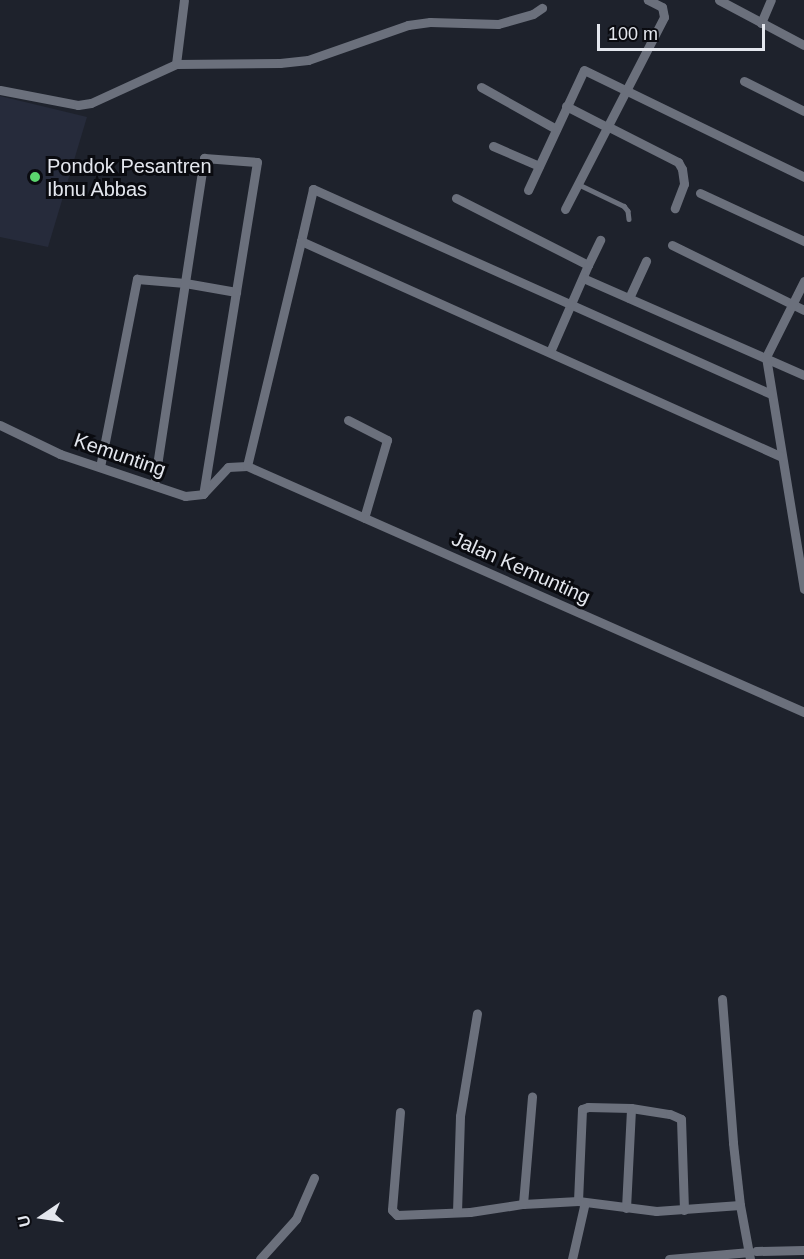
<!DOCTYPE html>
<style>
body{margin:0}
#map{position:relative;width:804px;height:1259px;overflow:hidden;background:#1e222c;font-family:Helvetica,sans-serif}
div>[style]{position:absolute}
.built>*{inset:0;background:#262b3b}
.service>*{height:4.5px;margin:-2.25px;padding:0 2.25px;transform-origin:2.25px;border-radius:2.25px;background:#6b707c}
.minor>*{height:9px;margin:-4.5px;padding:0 4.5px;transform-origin:4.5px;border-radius:4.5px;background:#6b707c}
.dots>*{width:16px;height:16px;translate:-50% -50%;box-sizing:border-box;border:3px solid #0a0b10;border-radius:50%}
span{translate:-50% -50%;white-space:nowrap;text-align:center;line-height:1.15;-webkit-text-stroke:6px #0a0b10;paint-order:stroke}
.poi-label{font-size:20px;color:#e4e7ee}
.left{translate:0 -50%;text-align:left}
.street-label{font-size:20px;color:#e4e7ee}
.north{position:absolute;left:12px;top:1187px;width:60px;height:60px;-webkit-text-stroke:4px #0a0b10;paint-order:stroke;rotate:257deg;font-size:16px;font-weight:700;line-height:24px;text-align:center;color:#e4e7ee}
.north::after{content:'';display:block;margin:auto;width:21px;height:27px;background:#e4e7ee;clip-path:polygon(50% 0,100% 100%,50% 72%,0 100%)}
.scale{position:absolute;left:597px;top:24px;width:168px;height:27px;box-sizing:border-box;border:3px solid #e4e7ee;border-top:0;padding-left:8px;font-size:18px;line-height:21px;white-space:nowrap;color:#e4e7ee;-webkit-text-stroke:4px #0a0b10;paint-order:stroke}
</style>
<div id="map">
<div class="built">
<i style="clip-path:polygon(0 96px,87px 117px,48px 247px,0 237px)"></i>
</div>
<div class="service">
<i style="left:578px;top:184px;width:51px;rotate:25.6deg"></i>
<i style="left:624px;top:206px;width:6px;rotate:51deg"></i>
<i style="left:628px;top:211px;width:8px;rotate:83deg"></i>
</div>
<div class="minor">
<i style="left:719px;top:0;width:96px;rotate:27.9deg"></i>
<i style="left:761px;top:23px;width:25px;rotate:-67deg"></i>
<i style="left:176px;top:64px;width:64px;rotate:-82.9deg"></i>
<i style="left:744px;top:81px;width:67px;rotate:26.6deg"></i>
<i style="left:481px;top:87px;width:86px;rotate:29.2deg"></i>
<i style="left:0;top:90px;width:79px;rotate:10.9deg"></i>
<i style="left:78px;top:105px;width:13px;rotate:-9deg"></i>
<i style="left:91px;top:103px;width:94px;rotate:-24.6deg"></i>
<i style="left:176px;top:64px;width:104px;rotate:-0.6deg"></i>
<i style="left:280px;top:63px;width:28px;rotate:-6deg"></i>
<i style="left:308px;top:60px;width:106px;rotate:-19.3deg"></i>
<i style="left:408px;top:25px;width:22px;rotate:-8deg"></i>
<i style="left:430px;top:22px;width:68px;rotate:1.7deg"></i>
<i style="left:498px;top:24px;width:36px;rotate:-16deg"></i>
<i style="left:533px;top:14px;width:11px;rotate:-34deg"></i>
<i style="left:566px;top:106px;width:46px;rotate:27.1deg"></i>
<i style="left:607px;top:126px;width:80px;rotate:26.9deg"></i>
<i style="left:678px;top:162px;width:8px;rotate:60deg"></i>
<i style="left:682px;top:169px;width:15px;rotate:82deg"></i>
<i style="left:684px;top:184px;width:26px;rotate:111deg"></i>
<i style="left:493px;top:146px;width:50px;rotate:23.5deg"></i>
<i style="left:528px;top:190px;width:132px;rotate:-65deg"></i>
<i style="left:584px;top:70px;width:245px;rotate:25.9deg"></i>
<i style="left:700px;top:193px;width:115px;rotate:24.8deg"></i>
<i style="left:456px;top:198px;width:148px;rotate:26.9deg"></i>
<i style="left:588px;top:265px;width:95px;rotate:113.6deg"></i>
<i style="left:565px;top:209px;width:216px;rotate:-62.7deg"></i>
<i style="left:664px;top:17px;width:10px;rotate:-101deg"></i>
<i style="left:662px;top:7px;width:16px;rotate:-153deg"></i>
<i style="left:672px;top:245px;width:147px;rotate:26.2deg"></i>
<i style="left:588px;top:265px;width:28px;rotate:-64deg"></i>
<i style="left:583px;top:278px;width:241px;rotate:23.7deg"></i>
<i style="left:804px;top:281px;width:85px;rotate:116.6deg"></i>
<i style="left:766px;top:357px;width:235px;rotate:80.7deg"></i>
<i style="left:629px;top:298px;width:41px;rotate:-65.3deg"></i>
<i style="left:771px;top:394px;width:502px;rotate:-155.89deg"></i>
<i style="left:313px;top:189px;width:53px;rotate:103deg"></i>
<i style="left:301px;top:241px;width:527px;rotate:24.18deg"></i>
<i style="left:348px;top:420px;width:44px;rotate:27.1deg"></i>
<i style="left:387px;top:440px;width:81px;rotate:106.4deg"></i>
<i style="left:0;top:425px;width:67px;rotate:25.8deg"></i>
<i style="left:60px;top:454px;width:132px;rotate:18.6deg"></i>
<i style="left:185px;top:496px;width:18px;rotate:-6deg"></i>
<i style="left:203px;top:494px;width:37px;rotate:-47deg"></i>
<i style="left:228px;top:467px;width:19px;rotate:-3deg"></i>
<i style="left:247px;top:466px;width:609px;rotate:23.83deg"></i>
<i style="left:247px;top:466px;width:231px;rotate:-76.5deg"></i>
<i style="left:100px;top:467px;width:192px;rotate:-78.9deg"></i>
<i style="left:137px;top:279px;width:48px;rotate:4.8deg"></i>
<i style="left:185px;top:283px;width:52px;rotate:10deg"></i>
<i style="left:154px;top:485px;width:331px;rotate:-81.3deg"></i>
<i style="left:204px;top:158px;width:53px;rotate:4.3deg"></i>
<i style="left:257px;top:162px;width:336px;rotate:99.2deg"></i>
<i style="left:722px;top:999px;width:144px;rotate:85.6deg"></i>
<i style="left:733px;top:1143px;width:62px;rotate:83.6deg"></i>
<i style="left:740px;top:1205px;width:55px;rotate:79.5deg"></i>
<i style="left:400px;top:1112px;width:98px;rotate:94.7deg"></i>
<i style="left:392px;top:1210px;width:7px;rotate:45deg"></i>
<i style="left:397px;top:1215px;width:73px;rotate:-2.4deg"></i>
<i style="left:470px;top:1212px;width:54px;rotate:-8.6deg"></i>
<i style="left:523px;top:1204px;width:55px;rotate:-3.1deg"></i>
<i style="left:578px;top:1201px;width:79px;rotate:7.3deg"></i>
<i style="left:656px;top:1211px;width:84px;rotate:-4.1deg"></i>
<i style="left:578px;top:1201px;width:92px;rotate:-87.5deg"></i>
<i style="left:582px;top:1109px;width:6px;rotate:-18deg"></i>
<i style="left:588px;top:1107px;width:43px;rotate:1.3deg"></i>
<i style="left:631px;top:1108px;width:39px;rotate:9deg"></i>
<i style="left:670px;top:1114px;width:12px;rotate:24deg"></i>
<i style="left:681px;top:1119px;width:91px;rotate:88.1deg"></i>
<i style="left:523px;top:1204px;width:108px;rotate:-85.2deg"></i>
<i style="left:626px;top:1208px;width:100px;rotate:-87.1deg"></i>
<i style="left:457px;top:1212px;width:96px;rotate:-88.2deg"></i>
<i style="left:460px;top:1116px;width:104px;rotate:-80.6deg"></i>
<i style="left:756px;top:1251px;width:48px;rotate:-1.2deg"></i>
<i style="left:260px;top:1259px;width:54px;rotate:-48deg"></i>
<i style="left:296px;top:1219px;width:45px;rotate:-66.3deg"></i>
<i style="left:572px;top:1259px;width:58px;rotate:-77.2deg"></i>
<i style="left:669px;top:1259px;width:81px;rotate:-4.9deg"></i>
</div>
<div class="dots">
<i style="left:35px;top:177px;background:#5bd56e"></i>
</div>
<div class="poi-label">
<span class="left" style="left:47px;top:178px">Pondok Pesantren<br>Ibnu Abbas</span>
</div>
<div class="street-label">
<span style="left:120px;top:455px;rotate:19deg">Kemunting</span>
<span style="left:521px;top:568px;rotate:24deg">Jalan Kemunting</span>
</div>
<div class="north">U</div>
<div class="scale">100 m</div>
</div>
